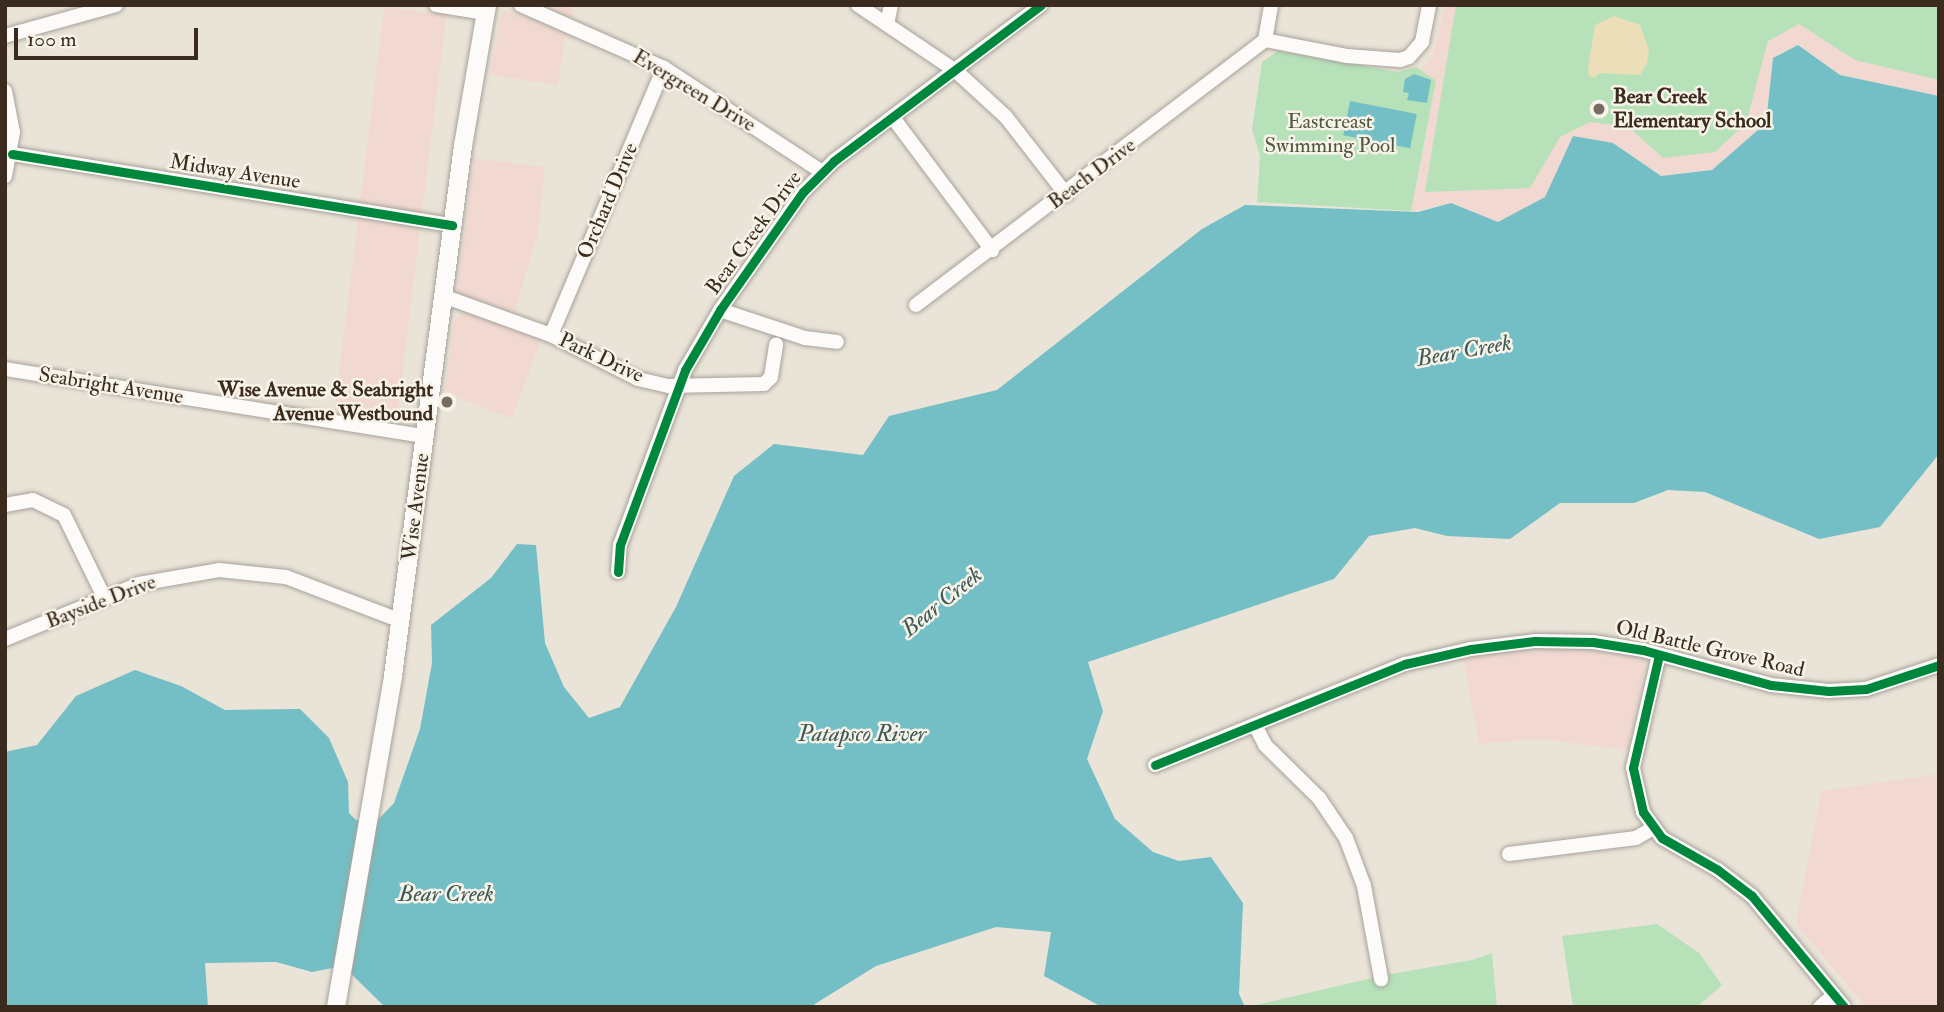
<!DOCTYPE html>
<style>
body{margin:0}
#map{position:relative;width:1944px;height:1012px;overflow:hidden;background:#eae4d8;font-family:"IM FELL Double Pica",serif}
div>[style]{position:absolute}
.built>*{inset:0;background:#f1d9d2;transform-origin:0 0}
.green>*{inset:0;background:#b6e1b9}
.sand>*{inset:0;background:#ecdeb8}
.water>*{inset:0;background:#73bfc5;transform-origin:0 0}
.roads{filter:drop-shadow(0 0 2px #a7a29a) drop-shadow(0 0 2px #a7a29a)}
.minor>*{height:14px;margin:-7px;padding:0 7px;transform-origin:7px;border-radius:7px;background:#fcfbf9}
.major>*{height:18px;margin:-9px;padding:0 9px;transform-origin:9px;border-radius:9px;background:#fcfbf9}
.cycleway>*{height:9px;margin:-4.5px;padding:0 4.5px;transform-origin:4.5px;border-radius:4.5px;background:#00873e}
.dots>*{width:19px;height:19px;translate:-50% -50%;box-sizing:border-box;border:4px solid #f7f3e8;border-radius:50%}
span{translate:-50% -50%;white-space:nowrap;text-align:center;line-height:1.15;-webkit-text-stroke:5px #f7f3e8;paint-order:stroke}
.street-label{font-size:21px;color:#3b2a1e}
.poi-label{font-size:21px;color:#3b2a1e;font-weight:700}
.left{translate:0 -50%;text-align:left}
.right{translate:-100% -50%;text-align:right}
.park-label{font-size:21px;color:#4f573e}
.water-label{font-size:23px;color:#3d5956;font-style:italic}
.frame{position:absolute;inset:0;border:7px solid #3b2a1e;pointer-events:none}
.scale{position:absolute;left:14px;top:28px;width:184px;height:32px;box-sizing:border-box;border:4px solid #3b2a1e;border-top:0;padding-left:9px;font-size:21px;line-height:24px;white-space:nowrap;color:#3b2a1e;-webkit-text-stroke:5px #f7f3e8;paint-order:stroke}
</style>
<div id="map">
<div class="built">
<i style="clip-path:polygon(543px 5px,574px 5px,572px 18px)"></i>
<i style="clip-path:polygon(1445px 5px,1939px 5px,1939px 96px,1840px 75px,1798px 45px,1773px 58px,1766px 123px,1712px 170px,1661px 176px,1613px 143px,1545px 197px,1498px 222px,1451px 203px,1411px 212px,1436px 81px,1420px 70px,1432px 58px)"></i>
<i style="left:384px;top:7px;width:63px;height:410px;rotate:7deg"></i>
<i style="clip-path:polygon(506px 11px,566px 32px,558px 85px,490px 75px,501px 13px)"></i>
<i style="clip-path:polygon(474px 158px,545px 167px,538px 233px,514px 314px,462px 297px,457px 290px)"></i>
<i style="clip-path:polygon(465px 312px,542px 336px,512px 419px,445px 393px,454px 320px)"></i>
<i style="clip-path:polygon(1569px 645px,1647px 655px,1628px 750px,1540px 739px,1479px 744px,1463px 657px)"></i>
<i style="clip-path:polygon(1939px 774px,1939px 1007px,1866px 1007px,1796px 924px,1821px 791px)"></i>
</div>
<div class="green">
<i style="clip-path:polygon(1456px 5px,1939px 5px,1939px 80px,1855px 60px,1799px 24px,1768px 41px,1746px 123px,1715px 152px,1663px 158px,1629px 127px,1590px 122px,1560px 137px,1530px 188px,1425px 192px)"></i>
<i style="clip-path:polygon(1278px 51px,1398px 72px,1416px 67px,1436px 81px,1411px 211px,1257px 202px,1260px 156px,1252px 129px,1262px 62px)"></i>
<i style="clip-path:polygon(1657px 924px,1699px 953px,1722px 985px,1697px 1007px,1573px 1007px,1562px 936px)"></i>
<i style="clip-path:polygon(1492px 953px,1497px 1007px,1256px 1005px,1385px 975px,1472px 960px)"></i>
</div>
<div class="sand">
<i style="clip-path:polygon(1614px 16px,1640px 25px,1649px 49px,1647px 64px,1640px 75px,1600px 73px,1594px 78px,1589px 76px,1588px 68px,1595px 25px)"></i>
</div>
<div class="water">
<i style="clip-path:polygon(1798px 45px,1840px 75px,1939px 96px,1939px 454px,1880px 527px,1819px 539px,1705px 492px,1668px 490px,1634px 503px,1560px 503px,1510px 539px,1447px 536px,1415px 528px,1369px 536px,1334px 579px,1088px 662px,1103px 711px,1087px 759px,1115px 819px,1153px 852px,1179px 861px,1211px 857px,1243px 903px,1239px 994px,1245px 1007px,1102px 1007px,1044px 976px,1051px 932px,996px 927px,876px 966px,810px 1007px,385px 1007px,343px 966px,312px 972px,276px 962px,205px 963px,208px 1007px,5px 1007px,5px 752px,37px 745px,76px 696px,135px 670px,181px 686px,225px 710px,300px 709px,329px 738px,348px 782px,349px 813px,356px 820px,375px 823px,394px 803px,420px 729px,432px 663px,431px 625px,491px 578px,517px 544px,536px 545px,545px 643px,564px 687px,589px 718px,620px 707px,676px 607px,734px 476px,774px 444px,863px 455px,889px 416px,997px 390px,1202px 229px,1245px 205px,1418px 212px,1451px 203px,1498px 222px,1545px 197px,1573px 136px,1613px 143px,1661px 176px,1712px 170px,1766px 123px,1773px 58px)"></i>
<i style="clip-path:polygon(1414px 74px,1431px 80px,1427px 103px,1407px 100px,1409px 93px,1403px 92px,1405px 79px)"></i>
<i style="left:1350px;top:101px;width:68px;height:35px;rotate:11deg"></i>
</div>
<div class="roads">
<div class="minor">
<i style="left:436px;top:5px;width:50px;rotate:9.3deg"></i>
<i style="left:521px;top:5px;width:156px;rotate:23.8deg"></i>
<i style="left:664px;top:68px;width:188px;rotate:33.3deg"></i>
<i style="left:858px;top:5px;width:118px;rotate:34deg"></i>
<i style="left:956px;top:71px;width:68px;rotate:42.6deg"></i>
<i style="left:1006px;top:117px;width:98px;rotate:52.1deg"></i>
<i style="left:887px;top:24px;width:19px;rotate:-78deg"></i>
<i style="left:5px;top:36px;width:115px;rotate:-15.6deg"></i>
<i style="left:1265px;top:40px;width:84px;rotate:11deg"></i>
<i style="left:1347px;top:56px;width:53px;rotate:4.3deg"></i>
<i style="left:1400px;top:60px;width:9px;rotate:-18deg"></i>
<i style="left:1409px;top:57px;width:20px;rotate:-49deg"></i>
<i style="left:1422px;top:42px;width:38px;rotate:-79deg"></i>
<i style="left:1265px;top:40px;width:36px;rotate:-80deg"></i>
<i style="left:5px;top:91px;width:42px;rotate:79deg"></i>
<i style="left:13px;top:132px;width:45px;rotate:100.3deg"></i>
<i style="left:894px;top:119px;width:164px;rotate:53.2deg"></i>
<i style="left:12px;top:154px;width:446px;rotate:9.2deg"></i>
<i style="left:443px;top:296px;width:115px;rotate:19.9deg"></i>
<i style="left:551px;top:335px;width:97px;rotate:26.8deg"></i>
<i style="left:638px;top:379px;width:32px;rotate:13deg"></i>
<i style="left:669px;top:386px;width:95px;rotate:-1.2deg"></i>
<i style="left:764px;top:384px;width:10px;rotate:-45deg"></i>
<i style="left:771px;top:377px;width:33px;rotate:-81deg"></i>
<i style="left:916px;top:305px;width:438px;rotate:-37.2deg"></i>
<i style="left:720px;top:310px;width:89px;rotate:18.2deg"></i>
<i style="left:805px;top:338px;width:32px;rotate:7deg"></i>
<i style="left:551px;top:335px;width:290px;rotate:-67.1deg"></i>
<i style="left:5px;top:369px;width:425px;rotate:9.1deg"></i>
<i style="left:5px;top:505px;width:28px;rotate:-10deg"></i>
<i style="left:33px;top:500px;width:34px;rotate:26deg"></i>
<i style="left:64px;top:515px;width:91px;rotate:64deg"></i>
<i style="left:618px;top:572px;width:27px;rotate:-86deg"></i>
<i style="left:620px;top:545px;width:187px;rotate:-69.6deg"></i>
<i style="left:685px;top:370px;width:69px;rotate:-59.7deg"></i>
<i style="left:720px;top:310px;width:144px;rotate:-54.9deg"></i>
<i style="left:803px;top:192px;width:44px;rotate:-45deg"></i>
<i style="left:834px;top:161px;width:259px;rotate:-37deg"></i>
<i style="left:5px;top:639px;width:145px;rotate:-22.3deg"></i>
<i style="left:139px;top:584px;width:81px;rotate:-9.9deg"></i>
<i style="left:219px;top:570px;width:67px;rotate:6deg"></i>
<i style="left:286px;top:577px;width:123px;rotate:20.9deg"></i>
<i style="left:1659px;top:655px;width:116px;rotate:103deg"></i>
<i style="left:1633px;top:768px;width:45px;rotate:77.2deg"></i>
<i style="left:1643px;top:812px;width:32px;rotate:54deg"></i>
<i style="left:1662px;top:838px;width:64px;rotate:29.7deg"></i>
<i style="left:1718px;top:870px;width:43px;rotate:37.4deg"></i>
<i style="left:1752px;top:896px;width:144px;rotate:50.3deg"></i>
<i style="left:1255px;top:725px;width:22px;rotate:63deg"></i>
<i style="left:1265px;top:745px;width:76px;rotate:44.5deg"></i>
<i style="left:1319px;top:798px;width:48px;rotate:56deg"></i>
<i style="left:1346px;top:838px;width:51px;rotate:69.4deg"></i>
<i style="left:1364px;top:886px;width:95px;rotate:79.6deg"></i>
<i style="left:1155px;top:765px;width:270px;rotate:-22deg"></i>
<i style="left:1405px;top:664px;width:68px;rotate:-12.8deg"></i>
<i style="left:1471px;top:649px;width:64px;rotate:-7.1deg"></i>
<i style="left:1535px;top:641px;width:58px;rotate:1deg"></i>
<i style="left:1593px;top:642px;width:51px;rotate:9.1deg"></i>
<i style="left:1643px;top:650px;width:133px;rotate:15.3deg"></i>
<i style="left:1771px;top:685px;width:58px;rotate:5.9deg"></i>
<i style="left:1829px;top:691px;width:37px;rotate:-3deg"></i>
<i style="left:1866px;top:689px;width:77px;rotate:-18.2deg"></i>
<i style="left:1509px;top:854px;width:128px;rotate:-7.2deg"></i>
<i style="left:1636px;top:838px;width:20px;rotate:-30deg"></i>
<i style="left:1820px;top:1007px;width:18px;rotate:-41deg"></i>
</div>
<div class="major">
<i style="left:336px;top:1007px;width:336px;rotate:-80.2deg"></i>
<i style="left:393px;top:676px;width:535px;rotate:-82.48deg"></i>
<i style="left:463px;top:146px;width:143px;rotate:-80.3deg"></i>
</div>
</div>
<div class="cycleway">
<i style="left:12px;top:154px;width:446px;rotate:9.2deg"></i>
<i style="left:618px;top:572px;width:27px;rotate:-86deg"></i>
<i style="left:620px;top:545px;width:187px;rotate:-69.6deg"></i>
<i style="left:685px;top:370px;width:69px;rotate:-59.7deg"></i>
<i style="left:720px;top:310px;width:144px;rotate:-54.9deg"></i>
<i style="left:803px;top:192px;width:44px;rotate:-45deg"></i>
<i style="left:834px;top:161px;width:259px;rotate:-37deg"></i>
<i style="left:1659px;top:655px;width:116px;rotate:103deg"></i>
<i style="left:1633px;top:768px;width:45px;rotate:77.2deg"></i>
<i style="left:1643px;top:812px;width:32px;rotate:54deg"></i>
<i style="left:1662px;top:838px;width:64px;rotate:29.7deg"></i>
<i style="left:1718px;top:870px;width:43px;rotate:37.4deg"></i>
<i style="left:1752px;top:896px;width:144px;rotate:50.3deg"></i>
<i style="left:1155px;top:765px;width:270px;rotate:-22deg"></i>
<i style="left:1405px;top:664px;width:68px;rotate:-12.8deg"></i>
<i style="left:1471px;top:649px;width:64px;rotate:-7.1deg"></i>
<i style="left:1535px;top:641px;width:58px;rotate:1deg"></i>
<i style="left:1593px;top:642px;width:51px;rotate:9.1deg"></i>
<i style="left:1643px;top:650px;width:133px;rotate:15.3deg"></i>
<i style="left:1771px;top:685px;width:58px;rotate:5.9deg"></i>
<i style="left:1829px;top:691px;width:37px;rotate:-3deg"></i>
<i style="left:1866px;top:689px;width:77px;rotate:-18.2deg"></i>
</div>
<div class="dots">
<i style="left:1599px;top:109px;background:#786b5f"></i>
<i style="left:447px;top:402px;background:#786b5f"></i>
</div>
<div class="street-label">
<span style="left:694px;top:91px;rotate:31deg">Evergreen Drive</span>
<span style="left:235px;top:172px;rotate:9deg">Midway Avenue</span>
<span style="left:1092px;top:174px;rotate:-37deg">Beach Drive</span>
<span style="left:608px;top:201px;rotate:-67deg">Orchard Drive</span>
<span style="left:754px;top:233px;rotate:-54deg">Bear Creek Drive</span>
<span style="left:601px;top:358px;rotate:25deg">Park Drive</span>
<span style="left:111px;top:386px;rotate:9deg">Seabright Avenue</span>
<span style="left:416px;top:507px;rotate:-83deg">Wise Avenue</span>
<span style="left:101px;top:602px;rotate:-21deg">Bayside Drive</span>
<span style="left:1710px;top:649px;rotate:13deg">Old Battle Grove Road</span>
</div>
<div class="poi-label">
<span class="left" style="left:1613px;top:109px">Bear Creek<br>Elementary School</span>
<span class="right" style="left:433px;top:402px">Wise Avenue &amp; Seabright<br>Avenue Westbound</span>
</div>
<div class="park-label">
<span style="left:1330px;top:134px">Eastcreast<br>Swimming Pool</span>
</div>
<div class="water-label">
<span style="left:1464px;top:351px;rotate:-10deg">Bear Creek</span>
<span style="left:942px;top:602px;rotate:-39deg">Bear Creek</span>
<span style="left:862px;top:734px">Patapsco River</span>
<span style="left:446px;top:894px">Bear Creek</span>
</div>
<div class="frame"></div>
<div class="scale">100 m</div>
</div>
